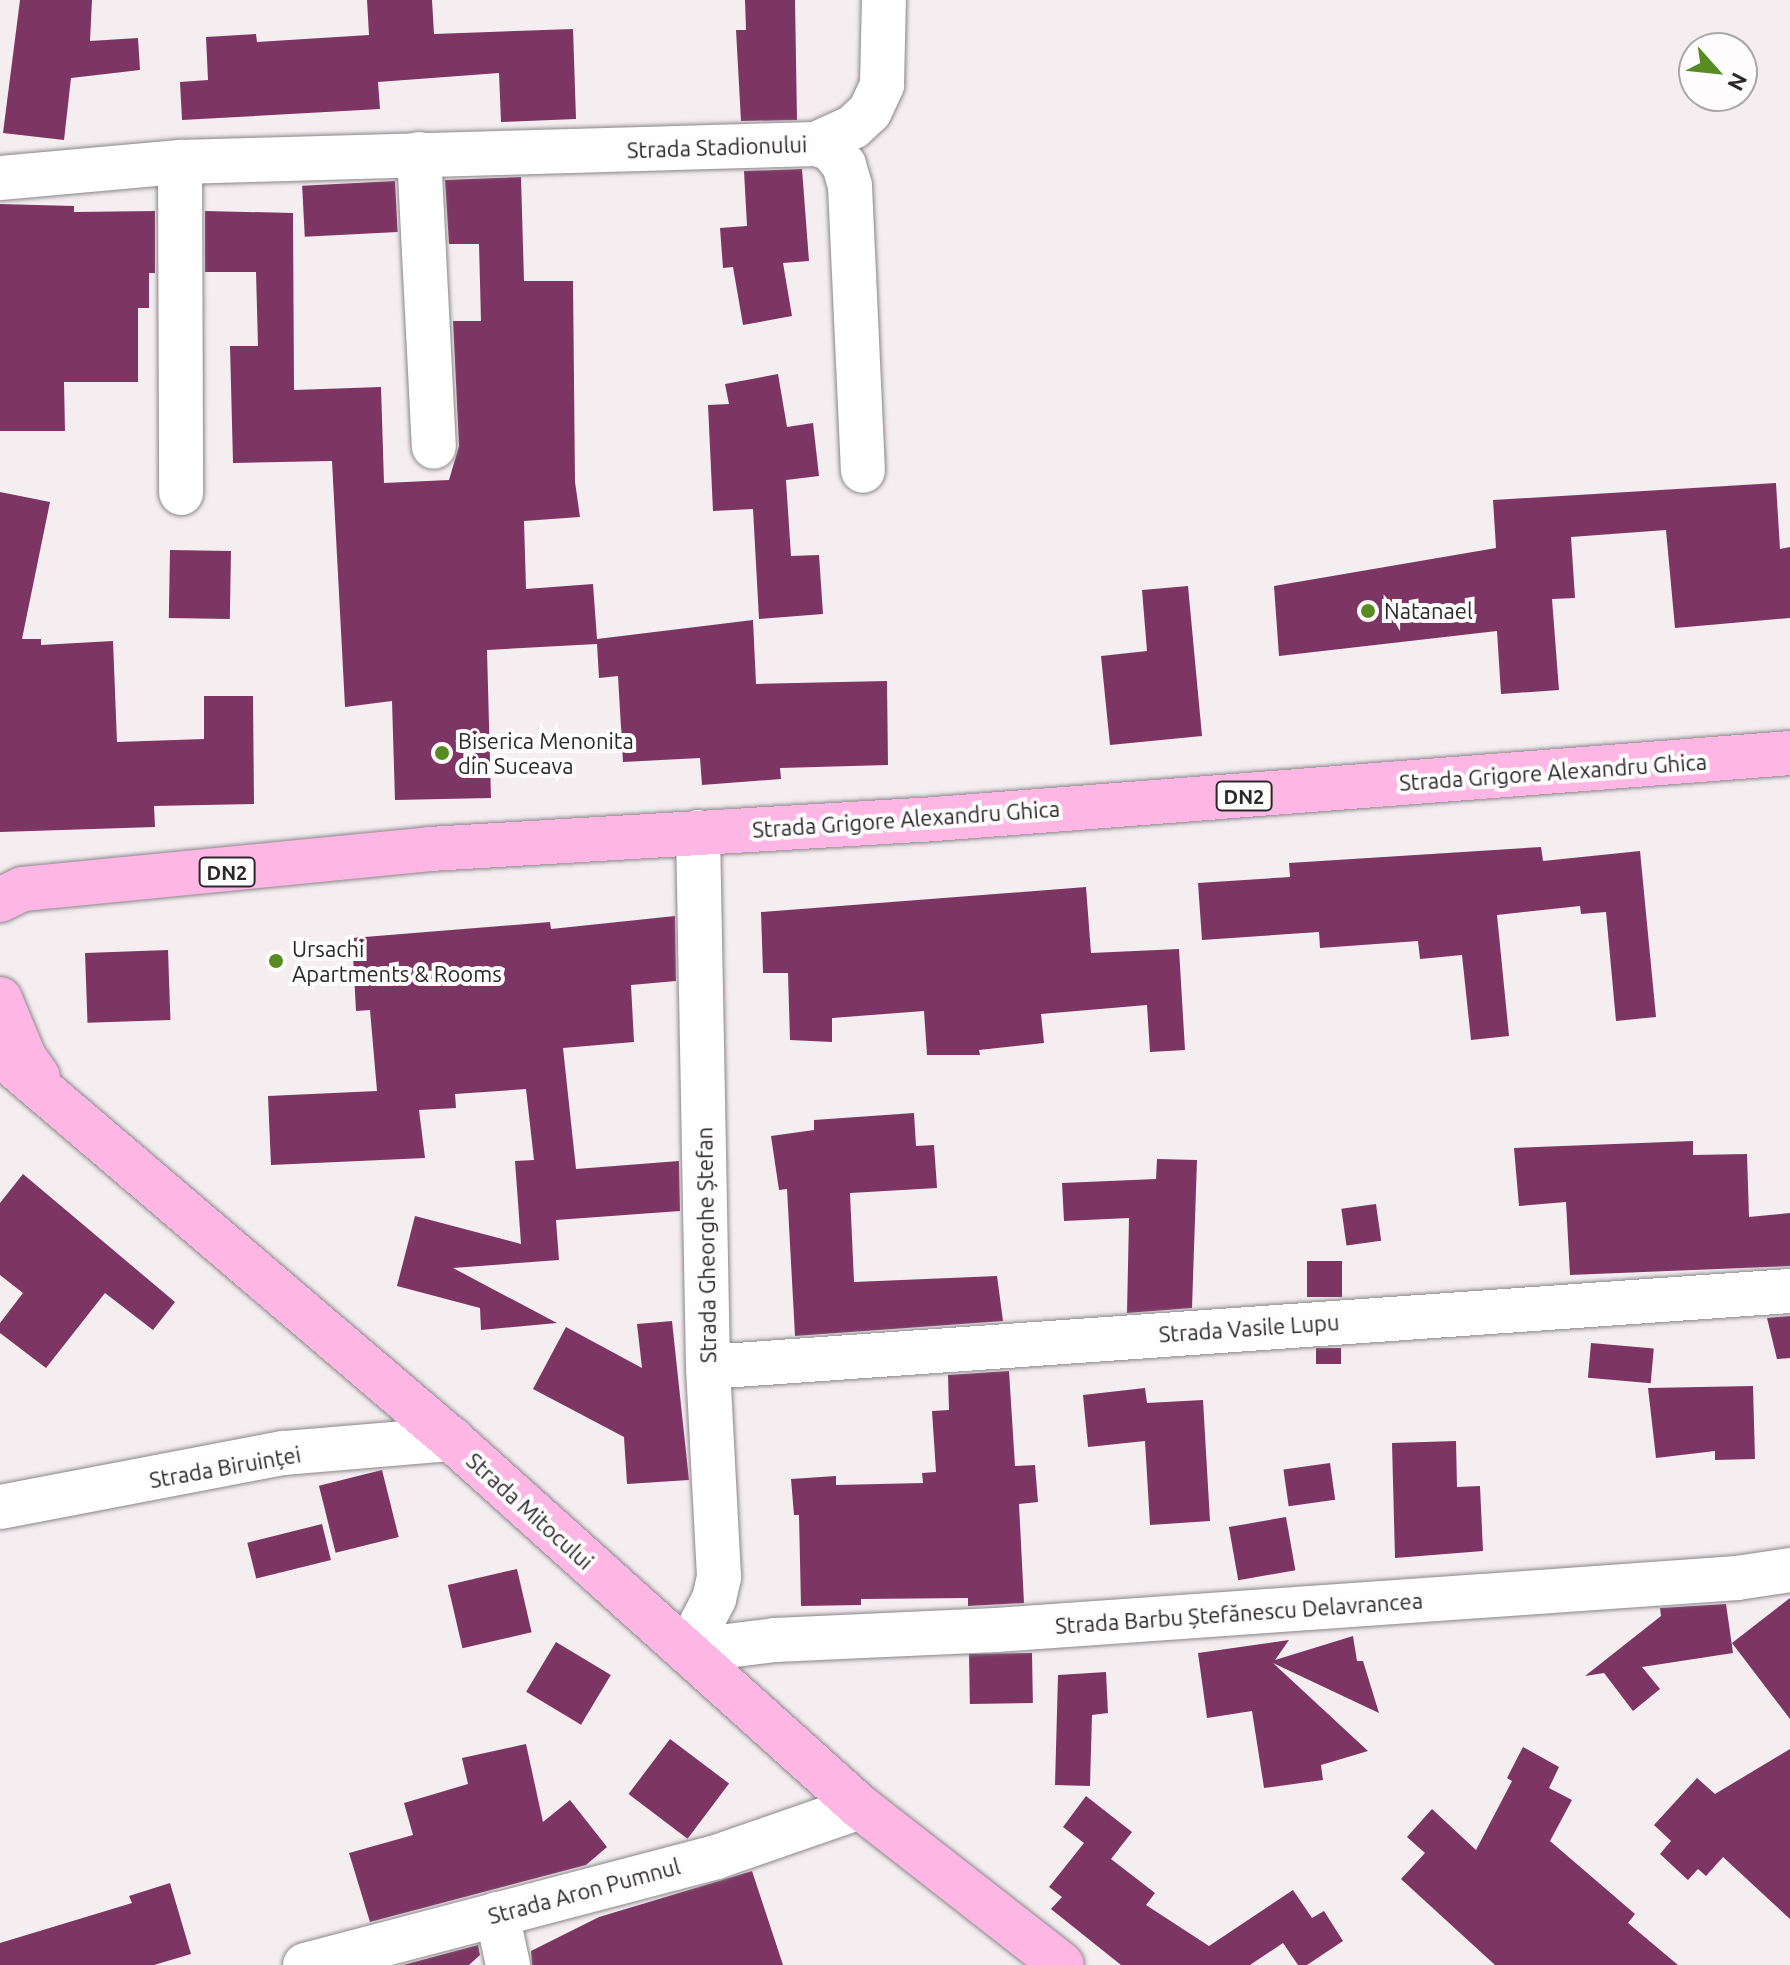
<!DOCTYPE html>
<meta charset="utf-8">
<style>
body{margin:0}
#map{position:relative;width:1790px;height:1965px;overflow:hidden;background:#f4eef1;font-family:Ubuntu,sans-serif}
div>[style]{position:absolute}
.building>*{inset:0;background:#7d3564;transform-origin:0 0}
.roads{filter:drop-shadow(0 0 2px #8b8589) drop-shadow(0 0 2px #8b8589)}
.minor>*{height:44px;margin:-22px;padding:0 22px;transform-origin:22px;border-radius:22px;background:#fff}
.major>*{height:44px;margin:-22px;padding:0 22px;transform-origin:22px;border-radius:22px;background:#feb6e4}
.dots>*{width:22px;height:22px;translate:-50% -50%;box-sizing:border-box;border:4px solid #fffcfe;border-radius:50%}
span{translate:-50% -50%;white-space:nowrap;text-align:center;line-height:1.15;-webkit-text-stroke:8px #fffcfe;paint-order:stroke}
.shield-label span{padding:2px 6px;background:#fffcfe;border:2px solid;border-radius:6px;-webkit-text-stroke-width:0}
.shield-label{font-size:20px;color:#2b282a;font-weight:700}
.street-label{font-size:22px;color:#2b282a}
.poi-label{font-size:22px;color:#2b282a}
.left{translate:0 -50%;text-align:left}
.north{position:absolute;left:1678px;top:32px;width:80px;height:80px;box-sizing:border-box;background:#fffcfe;border:2px solid #aaa7a9;border-radius:50%;rotate:117deg;font-size:22px;font-weight:700;line-height:32px;text-align:center;color:#2b282a}
.north::after{content:'';display:block;margin:auto;width:28px;height:36px;background:#578b23;clip-path:polygon(50% 0,100% 100%,50% 72%,0 100%)}
</style>
<div id="map">
<div class="building">
<i style="clip-path:polygon(20px 0,92px 0,90px 41px,138px 38px,140px 70px,71px 78px,64px 140px,3px 133px)"></i>
<i style="clip-path:polygon(367px 0,432px 0,434px 34px,573px 29px,576px 119px,501px 122px,499px 73px,378px 82px,380px 109px,182px 120px,180px 82px,208px 80px,206px 37px,256px 34px,257px 42px,369px 35px)"></i>
<i style="clip-path:polygon(745px 0,795px 0,797px 120px,741px 121px,736px 30px,746px 30px)"></i>
<i style="clip-path:polygon(802px 169px,809px 261px,783px 263px,792px 316px,743px 325px,733px 267px,723px 268px,720px 228px,747px 226px,744px 171px)"></i>
<i style="clip-path:polygon(521px 177px,524px 281px,573px 281px,575px 482px,580px 517px,524px 521px,526px 589px,593px 584px,597px 639px,753px 620px,756px 684px,887px 681px,888px 765px,780px 768px,781px 779px,702px 785px,700px 758px,623px 762px,618px 676px,599px 678px,597px 644px,487px 650px,491px 798px,395px 800px,392px 701px,345px 707px,332px 461px,233px 463px,230px 346px,258px 346px,256px 272px,205px 272px,205px 211px,293px 213px,294px 390px,381px 387px,384px 483px,449px 480px,459px 446px,453px 321px,481px 321px,479px 244px,449px 244px,445px 180px)"></i>
<i style="left:395px;top:181px;width:51px;height:93px;rotate:87deg"></i>
<i style="clip-path:polygon(0 204px,74px 206px,74px 212px,155px 211px,155px 273px,149px 273px,149px 308px,138px 308px,138px 382px,64px 382px,65px 431px,0 431px)"></i>
<i style="clip-path:polygon(778px 374px,787px 427px,813px 423px,819px 476px,786px 480px,791px 556px,819px 555px,823px 614px,759px 619px,753px 509px,713px 511px,708px 405px,729px 404px,725px 384px)"></i>
<i style="clip-path:polygon(1776px 483px,1780px 549px,1790px 547px,1790px 618px,1675px 628px,1666px 530px,1571px 537px,1575px 598px,1552px 599px,1559px 690px,1501px 694px,1497px 631px,1279px 656px,1274px 586px,1496px 548px,1493px 500px)"></i>
<i style="clip-path:polygon(0 492px,50px 502px,22px 639px,41px 639px,41px 645px,113px 641px,117px 742px,204px 739px,204px 696px,253px 696px,254px 804px,154px 806px,155px 827px,0 832px)"></i>
<i style="left:170px;top:550px;width:61px;height:68px;rotate:1deg"></i>
<i style="clip-path:polygon(1188px 586px,1202px 736px,1110px 745px,1101px 656px,1147px 651px,1142px 590px)"></i>
<i style="clip-path:polygon(1541px 847px,1543px 861px,1640px 851px,1656px 1017px,1616px 1021px,1606px 912px,1581px 914px,1580px 906px,1497px 915px,1509px 1036px,1471px 1040px,1462px 955px,1420px 959px,1418px 941px,1320px 948px,1319px 932px,1202px 940px,1198px 883px,1290px 877px,1289px 863px)"></i>
<i style="clip-path:polygon(1086px 887px,1091px 953px,1179px 949px,1185px 1050px,1150px 1052px,1147px 1005px,1041px 1014px,1044px 1043px,979px 1050px,980px 1055px,927px 1055px,924px 1011px,832px 1018px,832px 1042px,790px 1040px,788px 973px,763px 973px,761px 912px)"></i>
<i style="clip-path:polygon(675px 916px,676px 981px,631px 985px,634px 1042px,563px 1048px,576px 1169px,679px 1161px,680px 1211px,556px 1220px,559px 1260px,453px 1268px,557px 1323px,481px 1330px,480px 1308px,397px 1286px,415px 1216px,521px 1244px,515px 1161px,534px 1160px,526px 1089px,455px 1094px,456px 1108px,419px 1110px,425px 1158px,271px 1165px,268px 1096px,377px 1091px,370px 1010px,356px 1011px,352px 938px,550px 922px,551px 929px)"></i>
<i style="left:168px;top:950px;width:70px;height:83px;rotate:88deg"></i>
<i style="clip-path:polygon(914px 1113px,916px 1146px,934px 1145px,937px 1188px,850px 1193px,854px 1282px,997px 1276px,1003px 1321px,795px 1336px,787px 1189px,779px 1190px,771px 1136px,814px 1130px,814px 1120px)"></i>
<i style="clip-path:polygon(1693px 1141px,1693px 1155px,1747px 1154px,1749px 1217px,1790px 1213px,1790px 1266px,1570px 1275px,1566px 1202px,1519px 1206px,1514px 1148px)"></i>
<i style="clip-path:polygon(1157px 1159px,1197px 1160px,1192px 1308px,1127px 1313px,1129px 1218px,1064px 1221px,1062px 1183px,1156px 1179px)"></i>
<i style="clip-path:polygon(23px 1174px,175px 1302px,153px 1330px,105px 1293px,46px 1368px,0 1333px,0 1323px,23px 1293px,0 1275px,0 1203px)"></i>
<i style="left:1376px;top:1204px;width:37px;height:35px;rotate:82deg"></i>
<i style="left:1342px;top:1261px;width:36px;height:35px;rotate:90deg"></i>
<i style="clip-path:polygon(1790px 1316px,1790px 1358px,1777px 1359px,1767px 1318px)"></i>
<i style="clip-path:polygon(672px 1321px,689px 1480px,627px 1484px,624px 1437px,533px 1389px,566px 1327px,642px 1368px,637px 1324px)"></i>
<i style="left:1591px;top:1343px;width:63px;height:35px;rotate:5deg"></i>
<i style="left:1341px;top:1348px;width:16px;height:25px;rotate:90deg"></i>
<i style="clip-path:polygon(1009px 1371px,1015px 1466px,1035px 1465px,1038px 1502px,1019px 1504px,1024px 1603px,968px 1606px,968px 1598px,861px 1599px,861px 1605px,801px 1606px,799px 1515px,794px 1515px,791px 1479px,836px 1476px,836px 1485px,923px 1483px,922px 1473px,936px 1472px,932px 1411px,949px 1410px,948px 1375px)"></i>
<i style="clip-path:polygon(1753px 1386px,1755px 1459px,1715px 1460px,1715px 1451px,1656px 1458px,1648px 1388px)"></i>
<i style="clip-path:polygon(1145px 1388px,1147px 1403px,1203px 1400px,1210px 1521px,1150px 1525px,1145px 1441px,1088px 1447px,1083px 1395px)"></i>
<i style="clip-path:polygon(1456px 1441px,1457px 1487px,1480px 1486px,1483px 1551px,1395px 1558px,1392px 1443px)"></i>
<i style="left:1330px;top:1463px;width:37px;height:47px;rotate:82deg"></i>
<i style="left:382px;top:1470px;width:69px;height:65px;rotate:76deg"></i>
<i style="left:1286px;top:1517px;width:54px;height:58px;rotate:80deg"></i>
<i style="left:322px;top:1524px;width:37px;height:77px;rotate:76deg"></i>
<i style="left:517px;top:1569px;width:65px;height:71px;rotate:77deg"></i>
<i style="clip-path:polygon(1790px 1598px,1790px 1719px,1732px 1643px)"></i>
<i style="clip-path:polygon(1726px 1604px,1733px 1653px,1642px 1667px,1660px 1689px,1633px 1711px,1604px 1673px,1585px 1676px,1661px 1616px,1660px 1608px)"></i>
<i style="clip-path:polygon(1353px 1636px,1357px 1661px,1363px 1661px,1379px 1713px,1273px 1663px,1368px 1751px,1321px 1765px,1323px 1780px,1264px 1788px,1252px 1711px,1207px 1718px,1198px 1653px,1289px 1640px,1275px 1660px)"></i>
<i style="left:556px;top:1642px;width:64px;height:58px;rotate:31deg"></i>
<i style="left:1032px;top:1653px;width:50px;height:63px;rotate:89deg"></i>
<i style="clip-path:polygon(1106px 1672px,1108px 1713px,1092px 1715px,1090px 1786px,1055px 1785px,1058px 1675px)"></i>
<i style="left:670px;top:1739px;width:74px;height:69px;rotate:37deg"></i>
<i style="clip-path:polygon(526px 1744px,543px 1822px,570px 1800px,607px 1847px,586px 1865px,370px 1922px,349px 1853px,413px 1835px,404px 1803px,468px 1784px,462px 1758px)"></i>
<i style="clip-path:polygon(1523px 1747px,1559px 1767px,1549px 1788px,1572px 1800px,1550px 1841px,1635px 1914px,1628px 1923px,1678px 1965px,1495px 1965px,1401px 1879px,1425px 1853px,1407px 1837px,1432px 1809px,1476px 1850px,1512px 1781px,1507px 1778px)"></i>
<i style="clip-path:polygon(1790px 1749px,1790px 1919px,1723px 1857px,1706px 1876px,1698px 1869px,1688px 1880px,1660px 1854px,1671px 1841px,1654px 1825px,1697px 1778px,1715px 1794px)"></i>
<i style="clip-path:polygon(1086px 1796px,1132px 1832px,1111px 1859px,1155px 1893px,1146px 1905px,1209px 1946px,1293px 1890px,1312px 1918px,1324px 1911px,1343px 1941px,1307px 1965px,1298px 1965px,1283px 1943px,1250px 1965px,1121px 1965px,1051px 1909px,1062px 1897px,1049px 1887px,1084px 1843px,1063px 1827px)"></i>
<i style="clip-path:polygon(752px 1871px,783px 1965px,532px 1965px,531px 1951px,599px 1917px)"></i>
<i style="clip-path:polygon(170px 1883px,191px 1954px,154px 1965px,0 1965px,0 1943px,132px 1903px,129px 1896px)"></i>
<i style="clip-path:polygon(478px 1945px,480px 1955px,469px 1965px,403px 1965px)"></i>
</div>
<div class="roads">
<div class="minor">
<i style="left:816px;top:144px;width:41px;rotate:-24.7deg"></i>
<i style="left:853px;top:127px;width:23px;rotate:-43deg"></i>
<i style="left:870px;top:111px;width:29px;rotate:-65deg"></i>
<i style="left:882px;top:85px;width:85px;rotate:-88.7deg"></i>
<i style="left:419px;top:154px;width:293px;rotate:87.1deg"></i>
<i style="left:180px;top:162px;width:331px;rotate:89.8deg"></i>
<i style="left:0;top:178px;width:181px;rotate:-5.1deg"></i>
<i style="left:180px;top:162px;width:636px;rotate:-1.62deg"></i>
<i style="left:816px;top:144px;width:16px;rotate:18deg"></i>
<i style="left:831px;top:149px;width:21px;rotate:51deg"></i>
<i style="left:844px;top:165px;width:22px;rotate:74deg"></i>
<i style="left:850px;top:186px;width:285px;rotate:87.4deg"></i>
<i style="left:708px;top:1367px;width:1085px;rotate:-4.02deg"></i>
<i style="left:0;top:1507px;width:289px;rotate:-10.8deg"></i>
<i style="left:284px;top:1453px;width:168px;rotate:-4.8deg"></i>
<i style="left:687px;top:1651px;width:89px;rotate:-7.1deg"></i>
<i style="left:775px;top:1640px;width:221px;rotate:-2.6deg"></i>
<i style="left:996px;top:1630px;width:743px;rotate:-4.01deg"></i>
<i style="left:1737px;top:1578px;width:54px;rotate:-8.6deg"></i>
<i style="left:687px;top:1651px;width:59px;rotate:-62.6deg"></i>
<i style="left:714px;top:1599px;width:23px;rotate:-77deg"></i>
<i style="left:719px;top:1577px;width:210px;rotate:-93deg"></i>
<i style="left:708px;top:1367px;width:535px;rotate:-91.07deg"></i>
<i style="left:497px;top:1914px;width:52px;rotate:77.8deg"></i>
<i style="left:305px;top:1965px;width:425px;rotate:-14.7deg"></i>
<i style="left:716px;top:1857px;width:152px;rotate:-19.1deg"></i>
</div>
<div class="major">
<i style="left:0;top:900px;width:25px;rotate:-26deg"></i>
<i style="left:23px;top:889px;width:409px;rotate:-5.6deg"></i>
<i style="left:430px;top:849px;width:493px;rotate:-3.4deg"></i>
<i style="left:922px;top:820px;width:871px;rotate:-4.41deg"></i>
<i style="left:0;top:999px;width:63px;rotate:67.5deg"></i>
<i style="left:24px;top:1057px;width:24px;rotate:55deg"></i>
<i style="left:0;top:1054px;width:593px;rotate:40.49deg"></i>
<i style="left:451px;top:1439px;width:550px;rotate:41.98deg"></i>
<i style="left:860px;top:1807px;width:256px;rotate:38deg"></i>
</div>
</div>
<div class="dots">
<i style="left:1368px;top:611px;background:#578b23"></i>
<i style="left:442px;top:753px;background:#578b23"></i>
<i style="left:276px;top:961px;background:#578b23"></i>
</div>
<div class="shield-label">
<span style="left:1244px;top:796px">DN2</span>
<span style="left:227px;top:872px">DN2</span>
</div>
<div class="street-label">
<span style="left:717px;top:147px;rotate:-2deg">Strada Stadionului</span>
<span style="left:1553px;top:772px;rotate:-4deg">Strada Grigore Alexandru Ghica</span>
<span style="left:906px;top:819px;rotate:-4deg">Strada Grigore Alexandru Ghica</span>
<span style="left:706px;top:1245px;rotate:-91deg">Strada Gheorghe Ștefan</span>
<span style="left:1249px;top:1328px;rotate:-4deg">Strada Vasile Lupu</span>
<span style="left:225px;top:1467px;rotate:-10deg">Strada Biruinței</span>
<span style="left:530px;top:1511px;rotate:42deg">Strada Mitocului</span>
<span style="left:1239px;top:1613px;rotate:-4deg">Strada Barbu Ștefănescu Delavrancea</span>
<span style="left:584px;top:1891px;rotate:-15deg">Strada Aron Pumnul</span>
</div>
<div class="poi-label">
<span class="left" style="left:1384px;top:611px">Natanael</span>
<span class="left" style="left:458px;top:753px">Biserica Menonita<br>din Suceava</span>
<span class="left" style="left:292px;top:961px">Ursachi<br>Apartments &amp; Rooms</span>
</div>
<div class="north">N</div>
</div>
